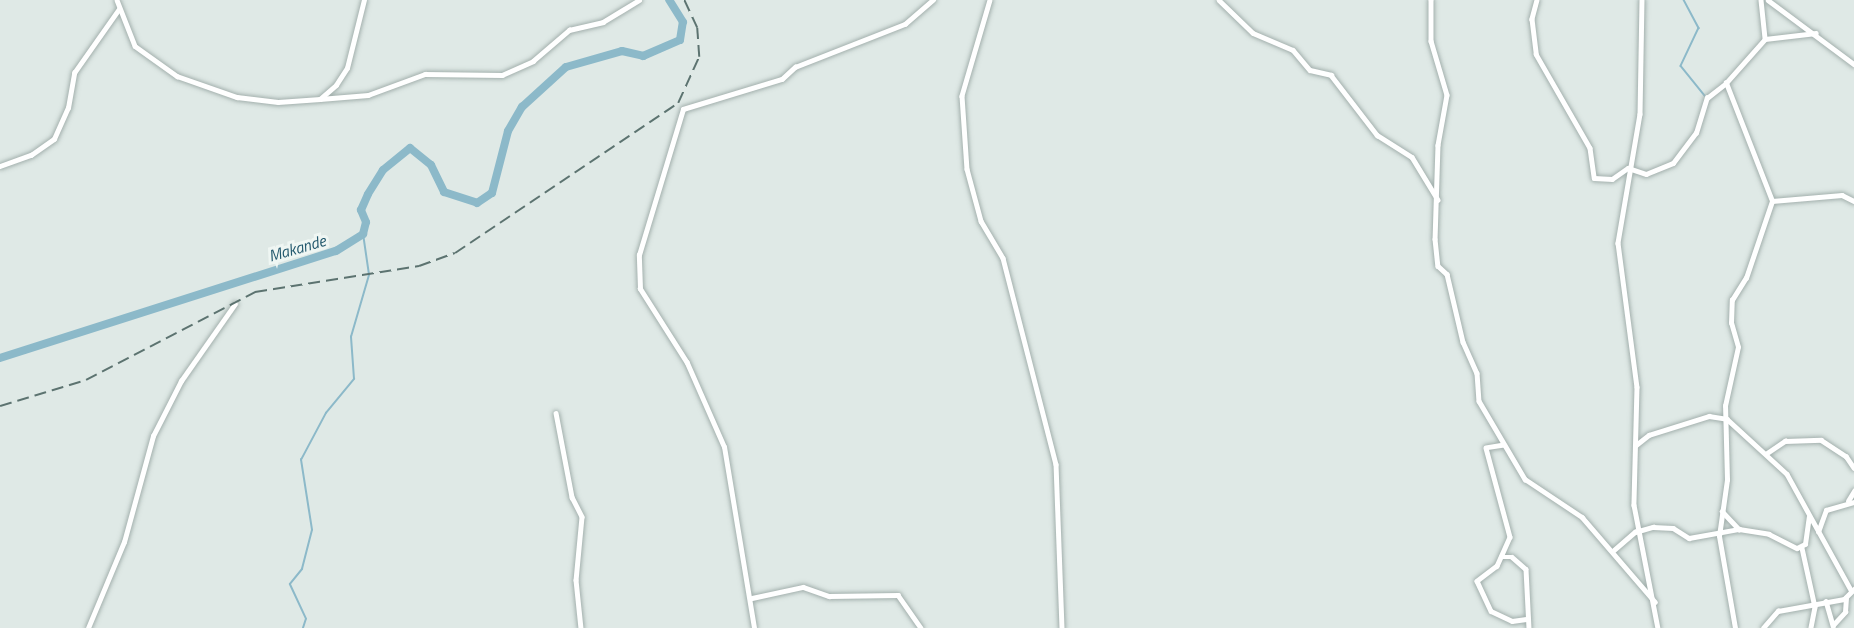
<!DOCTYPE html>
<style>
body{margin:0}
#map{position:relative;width:1854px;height:628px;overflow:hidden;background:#dfe9e6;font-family:"Titillium Web",sans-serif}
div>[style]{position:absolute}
.stream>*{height:1.5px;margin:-0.75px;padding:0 0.75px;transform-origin:0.75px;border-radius:0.75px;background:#8cb9c9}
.river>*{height:8px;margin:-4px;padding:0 4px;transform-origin:4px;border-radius:4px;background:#8cb9c9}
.roads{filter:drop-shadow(0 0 2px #a3b0ad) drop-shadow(0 0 2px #a3b0ad)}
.minor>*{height:4.5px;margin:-2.25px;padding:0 2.25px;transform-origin:2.25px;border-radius:2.25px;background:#fff}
.rail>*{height:1.5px;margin-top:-0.75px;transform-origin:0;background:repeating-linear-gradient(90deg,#5c7370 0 12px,transparent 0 18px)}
span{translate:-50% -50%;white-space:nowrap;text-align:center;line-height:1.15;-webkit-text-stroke:6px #eff6f3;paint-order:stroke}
.water-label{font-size:16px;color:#22586d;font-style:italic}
</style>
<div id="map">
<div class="stream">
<i style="left:1684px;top:0;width:32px;rotate:62deg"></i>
<i style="left:1699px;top:28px;width:42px;rotate:115.3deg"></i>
<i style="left:1681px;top:66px;width:38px;rotate:51deg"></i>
<i style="left:303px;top:628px;width:9px;rotate:-72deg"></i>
<i style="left:306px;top:619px;width:38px;rotate:-115deg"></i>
<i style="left:290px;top:584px;width:19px;rotate:-51deg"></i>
<i style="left:302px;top:569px;width:40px;rotate:-75.6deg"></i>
<i style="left:312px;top:530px;width:71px;rotate:-98.9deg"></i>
<i style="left:301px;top:460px;width:53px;rotate:-62deg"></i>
<i style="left:326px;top:413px;width:44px;rotate:-50.5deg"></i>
<i style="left:354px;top:379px;width:42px;rotate:-94.1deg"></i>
<i style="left:351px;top:337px;width:65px;rotate:-73.8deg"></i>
<i style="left:369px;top:275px;width:41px;rotate:-98.3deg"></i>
</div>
<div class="river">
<i style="left:0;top:358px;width:353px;rotate:-17.7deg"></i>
<i style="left:336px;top:251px;width:32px;rotate:-32deg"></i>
<i style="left:363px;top:234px;width:12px;rotate:-76deg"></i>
<i style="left:366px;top:222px;width:13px;rotate:-113deg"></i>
<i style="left:361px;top:210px;width:17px;rotate:-66deg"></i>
<i style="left:368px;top:194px;width:28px;rotate:-58deg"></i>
<i style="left:383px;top:170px;width:35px;rotate:-39deg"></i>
<i style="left:410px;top:148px;width:27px;rotate:39deg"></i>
<i style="left:431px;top:165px;width:30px;rotate:64deg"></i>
<i style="left:444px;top:192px;width:35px;rotate:18deg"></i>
<i style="left:477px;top:203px;width:18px;rotate:-34deg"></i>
<i style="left:492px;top:193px;width:64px;rotate:-75.5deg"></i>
<i style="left:508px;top:131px;width:28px;rotate:-60deg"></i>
<i style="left:522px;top:107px;width:59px;rotate:-42.3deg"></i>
<i style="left:566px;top:67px;width:58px;rotate:-15.9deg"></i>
<i style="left:622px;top:51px;width:22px;rotate:13deg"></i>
<i style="left:643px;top:56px;width:40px;rotate:-23.4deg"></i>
<i style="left:680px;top:40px;width:18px;rotate:-81deg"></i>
<i style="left:683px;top:22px;width:26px;rotate:-122deg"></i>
</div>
<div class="roads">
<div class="minor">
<i style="left:117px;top:0;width:49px;rotate:68.6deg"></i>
<i style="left:135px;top:46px;width:52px;rotate:35.5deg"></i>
<i style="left:177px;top:76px;width:64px;rotate:19.3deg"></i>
<i style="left:237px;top:97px;width:41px;rotate:7deg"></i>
<i style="left:278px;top:102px;width:42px;rotate:-4.1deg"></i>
<i style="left:320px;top:99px;width:21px;rotate:-41deg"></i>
<i style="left:336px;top:85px;width:20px;rotate:-57deg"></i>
<i style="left:347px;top:68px;width:70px;rotate:-76deg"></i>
<i style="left:990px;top:0;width:100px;rotate:106.3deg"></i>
<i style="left:962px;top:96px;width:73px;rotate:86.1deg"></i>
<i style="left:967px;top:169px;width:54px;rotate:74.9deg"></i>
<i style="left:981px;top:221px;width:43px;rotate:59.3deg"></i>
<i style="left:1003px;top:258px;width:213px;rotate:75.6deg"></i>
<i style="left:1056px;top:464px;width:164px;rotate:87.9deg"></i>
<i style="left:1219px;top:0;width:47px;rotate:44.1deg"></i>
<i style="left:1253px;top:33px;width:43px;rotate:23deg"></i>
<i style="left:1293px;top:50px;width:26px;rotate:50deg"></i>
<i style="left:1310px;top:70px;width:22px;rotate:13deg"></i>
<i style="left:1331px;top:75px;width:76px;rotate:52.5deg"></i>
<i style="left:1377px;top:135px;width:41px;rotate:32.2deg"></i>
<i style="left:1412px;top:157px;width:50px;rotate:58.8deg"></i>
<i style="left:1431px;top:0;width:41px;rotate:90deg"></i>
<i style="left:1431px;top:41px;width:56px;rotate:73.5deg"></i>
<i style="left:1447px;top:95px;width:51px;rotate:100.2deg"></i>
<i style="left:1438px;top:145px;width:94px;rotate:91.8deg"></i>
<i style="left:1435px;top:239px;width:27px;rotate:84deg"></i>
<i style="left:1438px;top:266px;width:12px;rotate:42deg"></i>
<i style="left:1447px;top:274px;width:70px;rotate:76.8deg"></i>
<i style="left:1463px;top:342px;width:34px;rotate:66deg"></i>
<i style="left:1477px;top:373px;width:28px;rotate:86deg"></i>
<i style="left:1479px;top:401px;width:91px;rotate:59.5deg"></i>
<i style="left:1525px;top:479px;width:69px;rotate:33.7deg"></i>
<i style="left:1582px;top:517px;width:112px;rotate:49.3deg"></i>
<i style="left:1537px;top:0;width:20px;rotate:105deg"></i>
<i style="left:1532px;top:19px;width:35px;rotate:83deg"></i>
<i style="left:1536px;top:54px;width:108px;rotate:60.1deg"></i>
<i style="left:1590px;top:148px;width:30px;rotate:82deg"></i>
<i style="left:1594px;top:178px;width:18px;rotate:3deg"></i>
<i style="left:1612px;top:179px;width:19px;rotate:-35deg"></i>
<i style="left:1628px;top:168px;width:19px;rotate:18deg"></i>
<i style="left:1646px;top:174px;width:29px;rotate:-22deg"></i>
<i style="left:1673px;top:163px;width:38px;rotate:-53deg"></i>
<i style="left:1696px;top:133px;width:37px;rotate:-73deg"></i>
<i style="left:1707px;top:98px;width:24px;rotate:-38deg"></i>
<i style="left:1642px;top:0;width:114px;rotate:91deg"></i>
<i style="left:1640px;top:114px;width:131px;rotate:99.7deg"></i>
<i style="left:1618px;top:243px;width:145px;rotate:82.5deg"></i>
<i style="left:1637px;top:387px;width:118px;rotate:91.5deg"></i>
<i style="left:1634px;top:505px;width:125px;rotate:79deg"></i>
<i style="left:1761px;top:0;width:39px;rotate:84deg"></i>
<i style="left:1768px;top:0;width:107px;rotate:36.7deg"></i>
<i style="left:320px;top:99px;width:48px;rotate:-4.8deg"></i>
<i style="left:368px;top:95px;width:61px;rotate:-20.2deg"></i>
<i style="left:425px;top:74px;width:77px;rotate:0.7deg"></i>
<i style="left:502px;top:75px;width:34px;rotate:-24deg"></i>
<i style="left:533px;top:61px;width:48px;rotate:-40.7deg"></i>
<i style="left:569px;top:30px;width:35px;rotate:-13deg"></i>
<i style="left:603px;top:22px;width:42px;rotate:-31.4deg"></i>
<i style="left:0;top:166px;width:33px;rotate:-20deg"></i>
<i style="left:31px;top:155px;width:28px;rotate:-35deg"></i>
<i style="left:54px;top:139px;width:34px;rotate:-66deg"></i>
<i style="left:68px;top:108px;width:36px;rotate:-80deg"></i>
<i style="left:74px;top:73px;width:78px;rotate:-54.9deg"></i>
<i style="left:1772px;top:201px;width:127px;rotate:-111.3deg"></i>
<i style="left:1726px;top:83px;width:59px;rotate:-48.4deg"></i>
<i style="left:1765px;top:39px;width:51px;rotate:-6.7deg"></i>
<i style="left:556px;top:413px;width:86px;rotate:79.2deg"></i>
<i style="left:572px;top:497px;width:22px;rotate:63deg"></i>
<i style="left:582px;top:517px;width:63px;rotate:95.4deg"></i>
<i style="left:576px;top:580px;width:48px;rotate:84.1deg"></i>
<i style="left:1504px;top:445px;width:18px;rotate:171deg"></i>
<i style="left:1486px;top:448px;width:92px;rotate:74.9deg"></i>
<i style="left:1510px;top:537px;width:32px;rotate:114deg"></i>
<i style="left:1497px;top:566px;width:25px;rotate:143deg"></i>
<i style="left:1477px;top:581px;width:33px;rotate:65deg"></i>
<i style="left:1491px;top:611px;width:23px;rotate:25deg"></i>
<i style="left:1512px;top:621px;width:14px;rotate:-8deg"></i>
<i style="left:1636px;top:445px;width:16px;rotate:-38deg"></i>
<i style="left:1649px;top:435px;width:63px;rotate:-17.6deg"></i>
<i style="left:1709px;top:416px;width:18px;rotate:9deg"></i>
<i style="left:1727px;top:419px;width:81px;rotate:42.5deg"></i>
<i style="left:1787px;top:474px;width:132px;rotate:61.1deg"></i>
<i style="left:1767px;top:453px;width:22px;rotate:-34deg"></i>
<i style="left:1785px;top:441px;width:36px;rotate:-2deg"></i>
<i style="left:1821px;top:440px;width:30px;rotate:33deg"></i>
<i style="left:1846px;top:456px;width:14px;rotate:56deg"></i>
<i style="left:1848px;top:501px;width:12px;rotate:-59deg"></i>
<i style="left:1722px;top:511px;width:25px;rotate:47deg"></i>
<i style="left:1739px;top:529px;width:30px;rotate:9deg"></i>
<i style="left:1769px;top:534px;width:31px;rotate:27deg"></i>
<i style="left:1797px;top:548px;width:9px;rotate:-27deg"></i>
<i style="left:1805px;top:544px;width:27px;rotate:-82deg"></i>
<i style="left:1818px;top:532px;width:23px;rotate:-70deg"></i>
<i style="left:1826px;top:510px;width:29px;rotate:-16deg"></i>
<i style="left:1802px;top:548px;width:60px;rotate:77.6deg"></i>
<i style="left:1815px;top:607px;width:21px;rotate:101deg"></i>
<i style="left:1614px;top:550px;width:28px;rotate:-41deg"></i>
<i style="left:1635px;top:532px;width:19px;rotate:-16deg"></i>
<i style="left:1653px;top:527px;width:20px;rotate:3deg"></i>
<i style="left:1673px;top:528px;width:19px;rotate:32deg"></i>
<i style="left:1689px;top:538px;width:51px;rotate:-10.2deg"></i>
<i style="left:1501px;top:557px;width:11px"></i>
<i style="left:1512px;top:557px;width:18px;rotate:41deg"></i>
<i style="left:1526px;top:569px;width:59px;rotate:87.1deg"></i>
<i style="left:752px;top:598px;width:52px;rotate:-12.2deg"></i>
<i style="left:803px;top:587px;width:28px;rotate:19deg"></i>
<i style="left:829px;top:596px;width:69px;rotate:-0.8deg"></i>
<i style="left:898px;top:595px;width:40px;rotate:55.1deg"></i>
<i style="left:1826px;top:601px;width:26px;rotate:74deg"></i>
<i style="left:1833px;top:625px;width:18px;rotate:-47deg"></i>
<i style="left:1845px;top:612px;width:14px;rotate:-86deg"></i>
<i style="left:88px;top:628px;width:93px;rotate:-67.3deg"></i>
<i style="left:124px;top:542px;width:110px;rotate:-74.7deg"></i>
<i style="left:153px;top:436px;width:62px;rotate:-63deg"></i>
<i style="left:181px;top:381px;width:94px;rotate:-55deg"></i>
<i style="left:754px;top:628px;width:183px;rotate:-99.4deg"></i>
<i style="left:724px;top:447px;width:92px;rotate:-113.8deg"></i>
<i style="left:687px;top:363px;width:88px;rotate:-122.4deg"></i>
<i style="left:640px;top:289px;width:34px;rotate:-92deg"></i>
<i style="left:639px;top:255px;width:152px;rotate:-73.2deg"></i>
<i style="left:683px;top:109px;width:103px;rotate:-16.9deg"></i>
<i style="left:782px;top:79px;width:18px;rotate:-43deg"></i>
<i style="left:795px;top:67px;width:118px;rotate:-21.4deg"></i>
<i style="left:905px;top:24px;width:37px;rotate:-41deg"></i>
<i style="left:1735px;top:628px;width:93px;rotate:-99.9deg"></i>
<i style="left:1719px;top:536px;width:57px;rotate:-81.9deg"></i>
<i style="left:1727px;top:480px;width:74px;rotate:-91.5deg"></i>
<i style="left:1725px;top:406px;width:60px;rotate:-77.6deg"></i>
<i style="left:1738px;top:347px;width:25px;rotate:-106deg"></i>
<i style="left:1731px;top:323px;width:23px;rotate:-88deg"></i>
<i style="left:1732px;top:300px;width:26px;rotate:-58deg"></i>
<i style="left:1746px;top:278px;width:81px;rotate:-71.3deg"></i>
<i style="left:1772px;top:201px;width:70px;rotate:-4.9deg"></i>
<i style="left:1842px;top:195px;width:13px;rotate:27deg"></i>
<i style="left:1763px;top:628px;width:23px;rotate:-49deg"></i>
<i style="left:1778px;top:611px;width:67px;rotate:-10.3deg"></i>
<i style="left:1844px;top:599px;width:14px;rotate:-45deg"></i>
</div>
</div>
<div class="rail">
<i style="left:0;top:406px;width:90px;rotate:-16.8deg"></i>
<i style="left:86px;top:380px;width:191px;rotate:-27.5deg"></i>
<i style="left:255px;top:292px;width:166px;rotate:-9deg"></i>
<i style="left:419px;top:266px;width:38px;rotate:-20deg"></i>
<i style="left:455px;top:253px;width:269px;rotate:-33.9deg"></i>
<i style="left:678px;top:103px;width:51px;rotate:-65.5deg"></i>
<i style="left:699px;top:57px;width:29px;rotate:-94deg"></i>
<i style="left:697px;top:28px;width:31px;rotate:-115deg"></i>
</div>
<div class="water-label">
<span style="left:297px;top:248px;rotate:-16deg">Makande</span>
</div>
</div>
